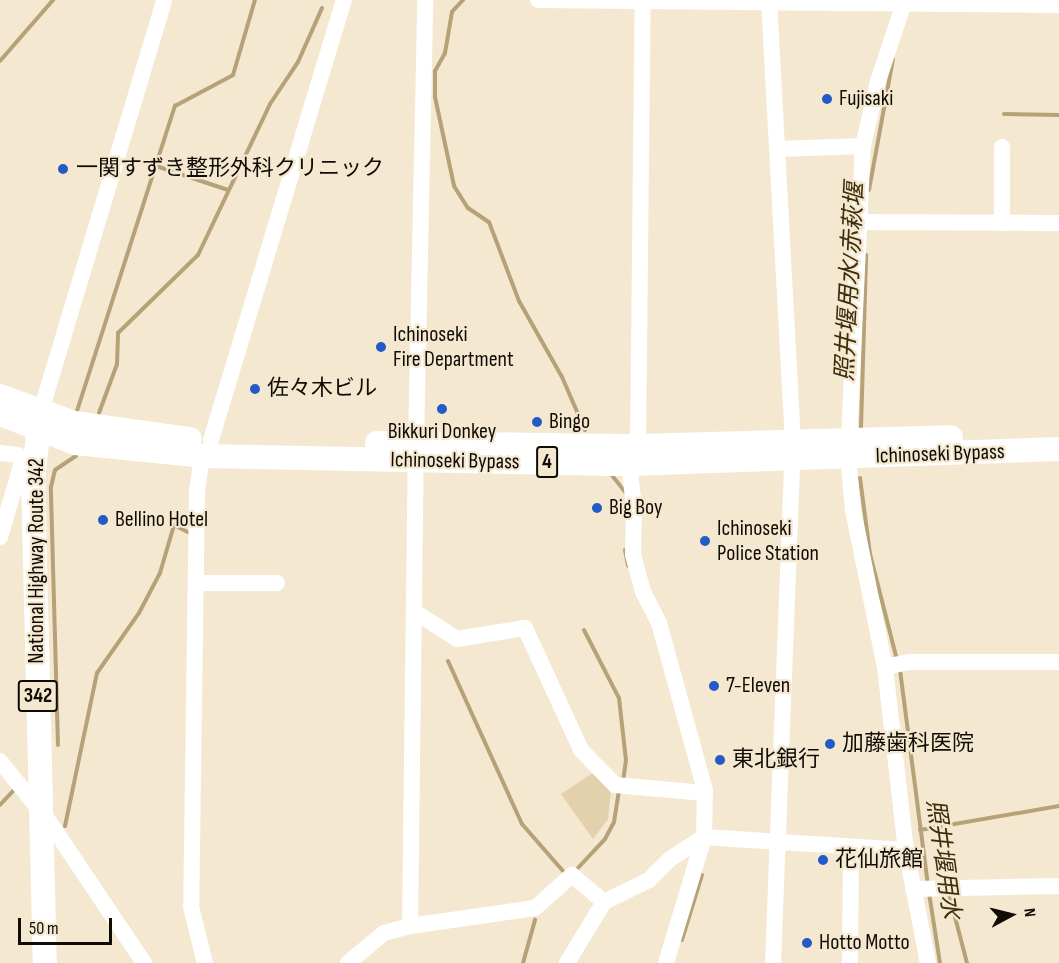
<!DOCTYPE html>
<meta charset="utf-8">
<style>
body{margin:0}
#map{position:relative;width:1059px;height:963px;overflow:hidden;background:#f4e8d1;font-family:"Sofia Sans Condensed","Noto Sans JP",sans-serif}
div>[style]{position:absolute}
.green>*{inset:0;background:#e3d0ad}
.stream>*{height:4px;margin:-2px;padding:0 2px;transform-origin:2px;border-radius:2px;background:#b6a179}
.minor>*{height:16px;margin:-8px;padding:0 8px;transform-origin:8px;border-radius:8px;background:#fff}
.highway>*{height:24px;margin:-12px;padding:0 12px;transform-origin:12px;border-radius:12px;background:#fff}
.dots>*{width:16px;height:16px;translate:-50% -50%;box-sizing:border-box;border:3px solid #f4e8d1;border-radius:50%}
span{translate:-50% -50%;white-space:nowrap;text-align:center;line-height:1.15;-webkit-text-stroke:4.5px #f4e8d1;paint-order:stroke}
.shield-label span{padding:2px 4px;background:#f4e8d1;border:2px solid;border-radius:4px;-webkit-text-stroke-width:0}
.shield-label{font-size:21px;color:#100c05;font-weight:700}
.poi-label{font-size:22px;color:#100c05}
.left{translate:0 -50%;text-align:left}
.street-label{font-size:22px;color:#100c05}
.water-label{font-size:24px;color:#3d2d0b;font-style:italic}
.north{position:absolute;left:981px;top:885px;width:60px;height:60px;-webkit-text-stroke:4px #f4e8d1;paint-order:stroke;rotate:83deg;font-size:16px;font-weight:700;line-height:24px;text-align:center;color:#100c05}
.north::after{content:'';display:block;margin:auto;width:21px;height:27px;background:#100c05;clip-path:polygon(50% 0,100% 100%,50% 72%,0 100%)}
.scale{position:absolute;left:18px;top:918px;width:94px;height:27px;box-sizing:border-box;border:3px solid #100c05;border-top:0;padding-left:8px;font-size:18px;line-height:21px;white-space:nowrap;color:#100c05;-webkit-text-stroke:4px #f4e8d1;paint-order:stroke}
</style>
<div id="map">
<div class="green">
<i style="clip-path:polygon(593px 773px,611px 790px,608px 819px,593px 839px,561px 794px)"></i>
</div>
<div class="stream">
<i style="left:463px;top:0;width:16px;rotate:133deg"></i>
<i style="left:452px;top:12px;width:42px;rotate:99.7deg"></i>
<i style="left:445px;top:53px;width:21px;rotate:119deg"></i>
<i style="left:435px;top:71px;width:26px;rotate:90deg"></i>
<i style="left:435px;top:97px;width:91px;rotate:77.9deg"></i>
<i style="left:454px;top:186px;width:26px;rotate:58deg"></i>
<i style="left:468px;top:208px;width:25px;rotate:34deg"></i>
<i style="left:489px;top:222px;width:85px;rotate:69.2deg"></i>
<i style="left:519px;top:301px;width:87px;rotate:60.5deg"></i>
<i style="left:562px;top:377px;width:58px;rotate:66.5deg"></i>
<i style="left:0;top:61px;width:81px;rotate:-49deg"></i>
<i style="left:1004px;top:114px;width:55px;rotate:1deg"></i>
<i style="left:156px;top:166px;width:76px;rotate:18.4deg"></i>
<i style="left:869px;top:190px;width:133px;rotate:-79.6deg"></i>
<i style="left:99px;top:413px;width:52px;rotate:-69.8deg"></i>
<i style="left:117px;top:364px;width:31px;rotate:-88deg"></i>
<i style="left:118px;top:333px;width:112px;rotate:-44.3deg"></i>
<i style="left:198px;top:255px;width:167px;rotate:-64.5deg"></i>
<i style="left:270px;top:104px;width:50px;rotate:-56.3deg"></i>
<i style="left:298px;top:62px;width:59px;rotate:-66deg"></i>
<i style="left:76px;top:414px;width:324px;rotate:-72.2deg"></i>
<i style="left:175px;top:106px;width:66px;rotate:-28.1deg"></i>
<i style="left:233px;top:75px;width:78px;rotate:-73.7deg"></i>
<i style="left:861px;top:428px;width:173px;rotate:-88.3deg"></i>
<i style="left:611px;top:474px;width:23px;rotate:52deg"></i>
<i style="left:860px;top:478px;width:77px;rotate:82.5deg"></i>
<i style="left:870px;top:554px;width:109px;rotate:75.7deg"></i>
<i style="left:625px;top:550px;width:16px;rotate:79deg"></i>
<i style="left:584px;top:630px;width:76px;rotate:62.8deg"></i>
<i style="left:619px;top:698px;width:62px;rotate:83.6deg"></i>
<i style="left:626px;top:760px;width:22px;rotate:98deg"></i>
<i style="left:448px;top:661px;width:179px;rotate:65.6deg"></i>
<i style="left:522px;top:824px;width:62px;rotate:48.9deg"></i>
<i style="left:900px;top:670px;width:217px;rotate:82.6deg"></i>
<i style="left:58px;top:745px;width:258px;rotate:-91.6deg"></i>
<i style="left:51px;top:487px;width:17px;rotate:-77deg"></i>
<i style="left:55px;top:470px;width:25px;rotate:-34deg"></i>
<i style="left:76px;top:456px;width:5px;rotate:-90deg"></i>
<i style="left:0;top:805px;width:22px;rotate:-47deg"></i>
<i style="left:65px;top:826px;width:156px;rotate:-78.2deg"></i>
<i style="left:97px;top:673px;width:73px;rotate:-55deg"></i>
<i style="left:139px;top:613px;width:45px;rotate:-62.3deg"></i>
<i style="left:160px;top:573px;width:50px;rotate:-73.7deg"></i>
<i style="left:174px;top:525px;width:16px;rotate:27deg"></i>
<i style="left:920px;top:830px;width:141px;rotate:-9.8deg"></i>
<i style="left:576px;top:870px;width:42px;rotate:-46.9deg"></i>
<i style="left:605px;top:839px;width:19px;rotate:-62deg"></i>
<i style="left:614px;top:822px;width:31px;rotate:-81deg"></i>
<i style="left:929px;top:893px;width:71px;rotate:81.1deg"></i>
<i style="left:949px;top:894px;width:71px;rotate:75.4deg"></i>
<i style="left:682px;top:940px;width:68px;rotate:-72.9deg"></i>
<i style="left:523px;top:963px;width:45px;rotate:-74.4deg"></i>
</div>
<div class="minor">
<i style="left:538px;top:0;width:521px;rotate:0.55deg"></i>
<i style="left:769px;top:0;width:442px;rotate:86.9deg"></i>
<i style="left:793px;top:441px;width:522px;rotate:92.19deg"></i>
<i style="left:1002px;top:147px;width:76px;rotate:90deg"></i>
<i style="left:777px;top:149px;width:86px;rotate:-2deg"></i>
<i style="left:857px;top:222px;width:202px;rotate:0.3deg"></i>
<i style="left:41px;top:411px;width:429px;rotate:-73.3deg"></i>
<i style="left:849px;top:439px;width:293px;rotate:-87.3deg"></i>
<i style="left:863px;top:146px;width:67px;rotate:-77deg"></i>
<i style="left:878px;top:81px;width:85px;rotate:-71.6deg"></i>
<i style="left:211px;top:440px;width:460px;rotate:-73.2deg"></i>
<i style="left:416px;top:444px;width:444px;rotate:-88.8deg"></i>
<i style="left:638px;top:446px;width:446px;rotate:-89.4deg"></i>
<i style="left:0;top:453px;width:18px;rotate:6deg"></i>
<i style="left:18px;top:455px;width:7px;rotate:56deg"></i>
<i style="left:22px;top:461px;width:23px;rotate:105deg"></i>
<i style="left:202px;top:456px;width:34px;rotate:98deg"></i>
<i style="left:197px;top:490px;width:417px;rotate:90.8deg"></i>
<i style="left:191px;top:907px;width:58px;rotate:76deg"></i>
<i style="left:848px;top:457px;width:53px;rotate:84.6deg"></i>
<i style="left:853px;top:510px;width:160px;rotate:78.5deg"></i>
<i style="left:885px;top:667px;width:184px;rotate:83.5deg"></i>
<i style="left:906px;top:850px;width:115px;rotate:79deg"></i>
<i style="left:0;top:537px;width:56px;rotate:-73.5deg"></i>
<i style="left:16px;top:483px;width:17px;rotate:-10deg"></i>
<i style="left:196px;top:583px;width:81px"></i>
<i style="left:415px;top:612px;width:50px;rotate:32.7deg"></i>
<i style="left:457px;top:639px;width:69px;rotate:-9.2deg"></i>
<i style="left:525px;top:628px;width:134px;rotate:65.3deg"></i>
<i style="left:581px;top:750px;width:49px;rotate:45.8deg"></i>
<i style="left:615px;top:785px;width:90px;rotate:5.1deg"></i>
<i style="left:885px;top:667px;width:25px;rotate:-12deg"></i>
<i style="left:909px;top:662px;width:150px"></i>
<i style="left:0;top:761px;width:80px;rotate:51.1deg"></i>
<i style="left:50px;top:823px;width:169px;rotate:56.1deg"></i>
<i style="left:913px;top:889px;width:146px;rotate:-1.2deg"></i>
<i style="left:410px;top:926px;width:465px;rotate:-89.3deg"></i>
<i style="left:348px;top:963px;width:47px;rotate:-39.8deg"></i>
<i style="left:384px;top:933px;width:27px;rotate:-15deg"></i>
<i style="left:410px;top:926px;width:126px;rotate:-8.2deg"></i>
<i style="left:535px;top:908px;width:50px;rotate:-41.7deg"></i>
<i style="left:572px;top:875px;width:42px;rotate:40.2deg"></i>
<i style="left:567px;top:963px;width:71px;rotate:-58.8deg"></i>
<i style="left:604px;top:902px;width:50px;rotate:-26.1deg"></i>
<i style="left:649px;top:880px;width:30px;rotate:-45deg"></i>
<i style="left:670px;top:859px;width:40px;rotate:-32.9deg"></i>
<i style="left:704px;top:837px;width:47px;rotate:-88.8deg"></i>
<i style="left:705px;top:790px;width:173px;rotate:-105.4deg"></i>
<i style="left:659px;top:623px;width:35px;rotate:-117deg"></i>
<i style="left:643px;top:592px;width:39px;rotate:-105deg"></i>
<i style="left:633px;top:554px;width:48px;rotate:-88.8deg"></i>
<i style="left:634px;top:506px;width:42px;rotate:-96.8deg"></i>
<i style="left:666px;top:963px;width:132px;rotate:-73.2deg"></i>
<i style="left:704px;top:837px;width:202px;rotate:3.7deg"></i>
<i style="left:850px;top:963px;width:116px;rotate:-89.5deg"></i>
</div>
<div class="highway">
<i style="left:0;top:396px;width:79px;rotate:20deg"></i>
<i style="left:74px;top:423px;width:117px;rotate:7.9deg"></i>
<i style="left:0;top:414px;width:80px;rotate:21.1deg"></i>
<i style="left:75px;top:443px;width:128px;rotate:5.8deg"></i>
<i style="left:202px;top:456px;width:427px;rotate:1.1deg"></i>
<i style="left:629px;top:464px;width:430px;rotate:-2deg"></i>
<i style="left:40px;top:416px;width:64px;rotate:96.2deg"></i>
<i style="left:33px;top:480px;width:483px;rotate:88.6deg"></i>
<i style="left:377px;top:443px;width:261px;rotate:0.7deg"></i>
<i style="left:638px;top:446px;width:313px;rotate:-1.6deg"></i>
</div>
<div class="dots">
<i style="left:827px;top:99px;background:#235ac7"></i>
<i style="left:63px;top:169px;background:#235ac7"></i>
<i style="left:381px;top:347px;background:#235ac7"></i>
<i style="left:255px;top:389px;background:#235ac7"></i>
<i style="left:442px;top:409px;background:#235ac7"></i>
<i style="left:537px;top:422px;background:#235ac7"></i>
<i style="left:597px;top:508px;background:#235ac7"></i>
<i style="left:103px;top:520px;background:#235ac7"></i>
<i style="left:705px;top:541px;background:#235ac7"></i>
<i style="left:714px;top:686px;background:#235ac7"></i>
<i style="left:830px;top:744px;background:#235ac7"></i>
<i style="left:720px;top:760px;background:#235ac7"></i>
<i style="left:823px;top:860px;background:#235ac7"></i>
<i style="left:807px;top:943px;background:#235ac7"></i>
</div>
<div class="shield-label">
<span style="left:547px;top:462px">4</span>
<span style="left:38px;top:696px">342</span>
</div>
<div class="poi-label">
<span class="left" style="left:839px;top:99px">Fujisaki</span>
<span class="left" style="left:76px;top:169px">一関すずき整形外科クリニック</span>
<span class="left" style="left:393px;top:347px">Ichinoseki<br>Fire Department</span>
<span class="left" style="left:267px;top:389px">佐々木ビル</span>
<span class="left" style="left:549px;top:422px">Bingo</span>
<span style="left:442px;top:432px">Bikkuri Donkey</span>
<span class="left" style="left:609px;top:508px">Big Boy</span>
<span class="left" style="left:115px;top:520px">Bellino Hotel</span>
<span class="left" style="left:717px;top:541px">Ichinoseki<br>Police Station</span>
<span class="left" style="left:726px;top:686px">7-Eleven</span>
<span class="left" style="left:842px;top:744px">加藤歯科医院</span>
<span class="left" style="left:732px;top:760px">東北銀行</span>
<span class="left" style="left:835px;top:860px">花仙旅館</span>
<span class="left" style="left:819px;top:943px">Hotto Motto</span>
</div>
<div class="street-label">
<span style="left:940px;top:454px;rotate:-2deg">Ichinoseki Bypass</span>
<span style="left:455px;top:461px;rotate:1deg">Ichinoseki Bypass</span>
<span style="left:37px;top:561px;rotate:-90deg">National Highway Route 342</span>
</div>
<div class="water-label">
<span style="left:850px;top:282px;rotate:-87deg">照井堰用水/赤萩堰</span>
<span style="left:943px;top:859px;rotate:82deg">照井堰用水</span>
</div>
<div class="north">N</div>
<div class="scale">50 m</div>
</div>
